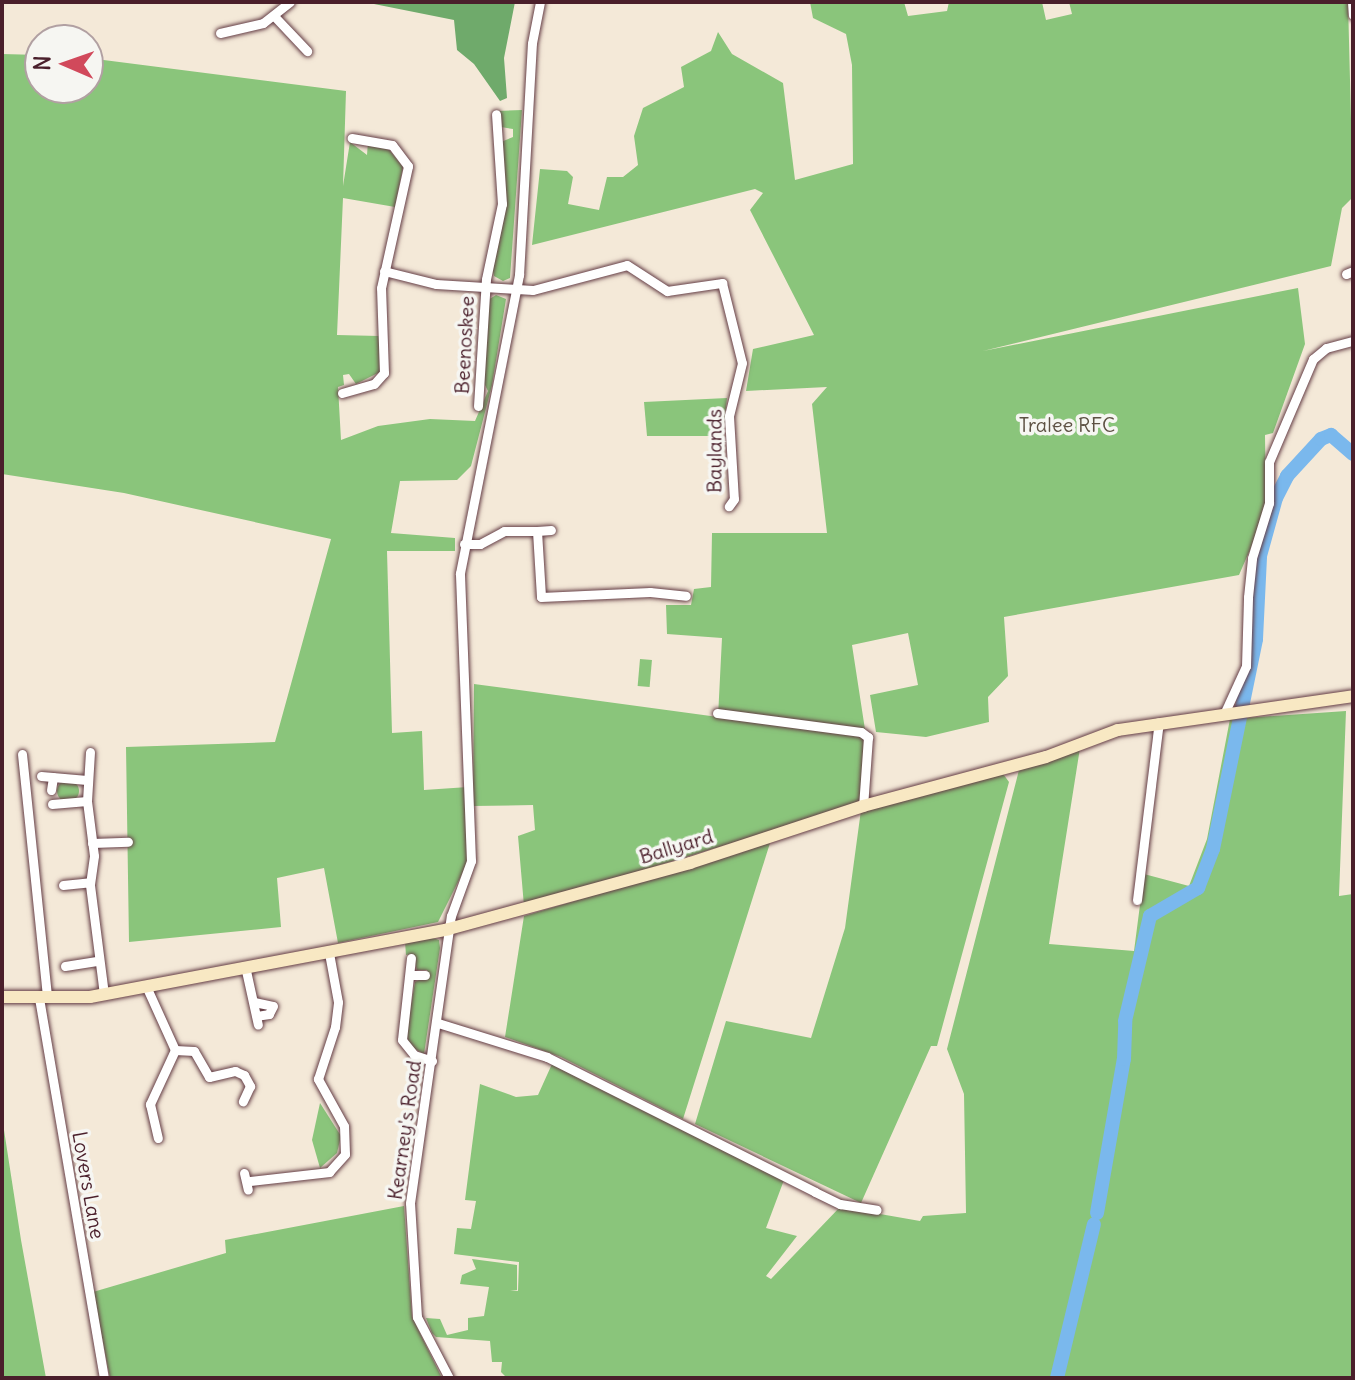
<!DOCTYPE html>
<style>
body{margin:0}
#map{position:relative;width:1355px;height:1380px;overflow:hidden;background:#f4e9d8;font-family:Delius,sans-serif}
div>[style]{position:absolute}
.green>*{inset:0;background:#8ac57b;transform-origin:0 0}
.round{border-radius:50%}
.forest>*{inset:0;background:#6faa6b}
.river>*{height:14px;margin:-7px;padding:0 7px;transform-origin:7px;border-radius:7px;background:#7ab8ed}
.roads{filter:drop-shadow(0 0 2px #643d45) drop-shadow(0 0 2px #643d45)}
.street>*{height:9px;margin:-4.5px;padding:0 4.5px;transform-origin:4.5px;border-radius:4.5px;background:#fff}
.secondary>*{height:12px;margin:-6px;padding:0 6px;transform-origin:6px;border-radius:6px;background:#f8e8c3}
span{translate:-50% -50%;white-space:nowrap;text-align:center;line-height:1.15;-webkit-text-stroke:7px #f6f6f2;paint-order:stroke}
.street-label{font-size:20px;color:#4a1f2b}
.park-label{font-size:20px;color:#5d5143}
.frame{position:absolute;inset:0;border:4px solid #4a1f2b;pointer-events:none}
.north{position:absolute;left:24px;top:24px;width:80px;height:80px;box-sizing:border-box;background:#f6f6f2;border:2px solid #b1a0a2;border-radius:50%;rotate:272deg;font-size:22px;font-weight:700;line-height:32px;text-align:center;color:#4a1f2b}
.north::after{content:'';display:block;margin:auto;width:28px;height:36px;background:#d1495b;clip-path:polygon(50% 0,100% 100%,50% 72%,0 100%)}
</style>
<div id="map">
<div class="green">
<i style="clip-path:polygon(810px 2px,904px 2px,908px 16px,947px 11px,949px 2px,1042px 2px,1046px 20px,1072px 14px,1069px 2px,1348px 2px,1353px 197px,1342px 208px,1331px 266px,983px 351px,1298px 288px,1305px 344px,1273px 433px,1265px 435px,1266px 513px,1239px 575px,1004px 617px,1008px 676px,988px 697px,989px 722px,926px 737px,876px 732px,870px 695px,918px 685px,908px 633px,852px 645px,866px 736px,864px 803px,524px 906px,518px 836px,535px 830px,533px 805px,473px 806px,474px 684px,718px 717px,722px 638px,667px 634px,666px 605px,691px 605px,694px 589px,711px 587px,712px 533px,827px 533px,812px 404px,827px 387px,746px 391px,753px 349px,814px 335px,750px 210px,763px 193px,755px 189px,532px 245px,540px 169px,567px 171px,573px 177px,568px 204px,599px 210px,607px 177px,623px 177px,638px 165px,634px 136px,643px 108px,684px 87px,681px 67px,711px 51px,718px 32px,732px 54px,783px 83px,795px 180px,853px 164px,852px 65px,846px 34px,813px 18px)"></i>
<i style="clip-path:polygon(2px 54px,40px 55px,40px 88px,88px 88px,88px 58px,346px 91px,343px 186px,350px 142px,367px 155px,368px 142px,386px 146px,403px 167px,395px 207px,343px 198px,337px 335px,379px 336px,380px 372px,356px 384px,349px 374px,343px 375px,344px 385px,338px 387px,341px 440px,378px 426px,430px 419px,475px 421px,488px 391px,483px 381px,488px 300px,496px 295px,506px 299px,492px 385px,471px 466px,457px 480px,400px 481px,391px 533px,455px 538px,455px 551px,387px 551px,392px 733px,422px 731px,424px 790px,468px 787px,468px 862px,438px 922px,338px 943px,324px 868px,277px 878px,281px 927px,129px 942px,126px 747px,275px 742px,331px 539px,124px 493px,2px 474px)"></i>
<i style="clip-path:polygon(522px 110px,510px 278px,503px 281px,494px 276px,491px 264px,506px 196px,501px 142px,513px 137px,513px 129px,501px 127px,498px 111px)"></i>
<i style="clip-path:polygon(727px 398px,723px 436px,647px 436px,644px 402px)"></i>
<i style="left:640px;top:659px;width:12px;height:27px;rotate:5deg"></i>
<i style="clip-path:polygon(1346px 711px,1339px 896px,1353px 894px,1353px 1378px,507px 1378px,501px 1372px,502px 1362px,492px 1362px,490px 1341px,436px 1337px,432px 1333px,426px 1318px,440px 1319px,447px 1335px,468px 1330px,468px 1318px,484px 1316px,489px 1287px,460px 1284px,462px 1275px,476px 1269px,472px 1259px,517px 1265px,517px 1290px,510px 1290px,518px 1291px,519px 1262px,454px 1254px,457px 1228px,471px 1229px,476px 1201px,465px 1200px,480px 1084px,516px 1097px,538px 1095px,552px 1064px,784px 1180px,766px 1228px,797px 1236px,766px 1276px,771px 1279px,840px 1207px,920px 1221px,923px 1216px,966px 1213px,964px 1094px,947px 1049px,1019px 770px,1080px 748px,1049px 944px,1134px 951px,1144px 874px,1189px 886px,1207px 839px,1230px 719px)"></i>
<i style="clip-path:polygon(1001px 771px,1009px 782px,937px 1046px,931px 1046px,861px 1203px,695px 1124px,726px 1021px,811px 1038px,845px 928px,861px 810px)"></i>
<i class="round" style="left:57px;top:780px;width:22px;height:22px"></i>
<i style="clip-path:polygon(770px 843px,683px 1119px,561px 1057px,505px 1037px,524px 916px)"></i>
<i style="clip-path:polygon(430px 937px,439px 940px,440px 948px,424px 1054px,410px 1046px,406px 1034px,415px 982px,427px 976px,427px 970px,417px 970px,412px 954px,406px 955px,405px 942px)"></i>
<i style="clip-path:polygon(320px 1103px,341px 1136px,337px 1153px,320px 1168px,312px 1140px)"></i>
<i style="clip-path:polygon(2px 1117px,21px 1240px,46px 1378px,2px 1378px)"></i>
<i style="clip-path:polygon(404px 1206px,412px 1317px,442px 1378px,110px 1378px,93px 1292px,226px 1253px,225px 1240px)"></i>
</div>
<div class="forest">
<i style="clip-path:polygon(364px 2px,515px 2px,504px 58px,507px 98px,500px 101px,474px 64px,457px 50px,454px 20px)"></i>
</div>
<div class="river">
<i style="left:1097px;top:1213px;width:156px;rotate:-80.1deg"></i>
<i style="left:1124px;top:1059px;width:38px;rotate:-88deg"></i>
<i style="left:1125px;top:1021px;width:108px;rotate:-76.6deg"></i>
<i style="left:1150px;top:916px;width:56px;rotate:-30.3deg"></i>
<i style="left:1198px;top:888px;width:42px;rotate:-69deg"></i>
<i style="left:1213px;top:849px;width:214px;rotate:-78.4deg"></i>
<i style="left:1256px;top:639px;width:83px;rotate:-87.2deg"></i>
<i style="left:1260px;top:556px;width:60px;rotate:-74.6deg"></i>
<i style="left:1276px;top:498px;width:25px;rotate:-63deg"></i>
<i style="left:1287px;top:476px;width:50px;rotate:-47.4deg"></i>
<i style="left:1321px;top:439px;width:11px;rotate:-22deg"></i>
<i style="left:1331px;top:435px;width:29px;rotate:41deg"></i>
<i style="left:1057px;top:1378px;width:158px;rotate:-76.5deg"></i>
</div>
<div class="roads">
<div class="street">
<i style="left:1352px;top:2px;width:13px;rotate:86deg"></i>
<i style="left:275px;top:17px;width:47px;rotate:46.7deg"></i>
<i style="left:220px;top:33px;width:44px;rotate:-13.1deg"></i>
<i style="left:263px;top:23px;width:34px;rotate:-38deg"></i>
<i style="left:384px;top:271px;width:54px;rotate:14deg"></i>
<i style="left:436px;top:284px;width:97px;rotate:3.5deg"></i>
<i style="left:533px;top:290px;width:97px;rotate:-14.9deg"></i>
<i style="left:627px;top:265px;width:48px;rotate:33deg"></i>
<i style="left:667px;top:291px;width:56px;rotate:-8.3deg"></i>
<i style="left:722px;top:283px;width:82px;rotate:76deg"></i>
<i style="left:742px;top:363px;width:55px;rotate:103.8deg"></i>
<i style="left:729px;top:416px;width:83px;rotate:86.6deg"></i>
<i style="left:734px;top:499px;width:9px;rotate:126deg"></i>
<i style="left:1346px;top:274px;width:8px;rotate:-23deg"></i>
<i style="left:342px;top:393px;width:33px;rotate:-16deg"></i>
<i style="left:374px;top:384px;width:15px;rotate:-48deg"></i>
<i style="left:384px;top:373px;width:85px;rotate:-92deg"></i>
<i style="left:381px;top:288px;width:125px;rotate:-77.5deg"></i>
<i style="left:408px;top:166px;width:26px;rotate:-127deg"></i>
<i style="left:392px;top:145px;width:41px;rotate:-170.1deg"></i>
<i style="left:478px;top:406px;width:127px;rotate:-86.4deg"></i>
<i style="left:486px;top:279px;width:77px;rotate:-78deg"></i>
<i style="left:502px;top:204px;width:90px;rotate:-93.8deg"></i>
<i style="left:537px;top:531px;width:14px;rotate:-4deg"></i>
<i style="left:464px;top:544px;width:16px"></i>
<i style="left:480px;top:544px;width:27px;rotate:-28deg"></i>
<i style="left:504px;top:531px;width:33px"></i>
<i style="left:537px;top:531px;width:66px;rotate:86.5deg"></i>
<i style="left:541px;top:597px;width:109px;rotate:-2.6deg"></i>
<i style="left:650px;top:592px;width:36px;rotate:6deg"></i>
<i style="left:717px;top:713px;width:145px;rotate:7.5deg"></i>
<i style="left:861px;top:732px;width:9px;rotate:36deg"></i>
<i style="left:868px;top:737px;width:69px;rotate:94.1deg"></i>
<i style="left:1224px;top:714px;width:53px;rotate:-65.4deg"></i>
<i style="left:1246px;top:666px;width:69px;rotate:-88.3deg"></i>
<i style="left:1248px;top:597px;width:39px;rotate:-84deg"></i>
<i style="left:1252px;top:558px;width:58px;rotate:-72.8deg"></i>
<i style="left:1269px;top:503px;width:41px;rotate:-90deg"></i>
<i style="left:1269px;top:462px;width:112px;rotate:-66.9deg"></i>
<i style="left:1313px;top:359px;width:17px;rotate:-40deg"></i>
<i style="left:1326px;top:348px;width:28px;rotate:-15deg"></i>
<i style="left:90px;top:752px;width:49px;rotate:93.5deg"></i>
<i style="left:87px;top:801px;width:55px;rotate:82.7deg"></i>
<i style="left:94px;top:856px;width:29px;rotate:98deg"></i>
<i style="left:90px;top:885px;width:110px;rotate:82.7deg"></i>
<i style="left:22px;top:754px;width:245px;rotate:84.1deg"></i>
<i style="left:41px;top:776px;width:46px;rotate:5deg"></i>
<i style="left:51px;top:790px;width:13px;rotate:-81deg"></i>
<i style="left:52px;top:804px;width:35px;rotate:-5deg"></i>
<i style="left:92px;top:843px;width:36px;rotate:-2deg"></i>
<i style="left:63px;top:885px;width:27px;rotate:-6deg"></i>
<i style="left:1137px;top:900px;width:179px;rotate:-83deg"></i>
<i style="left:411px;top:958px;width:82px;rotate:96.3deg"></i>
<i style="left:402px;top:1040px;width:19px;rotate:51deg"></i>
<i style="left:414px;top:1055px;width:19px;rotate:18deg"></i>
<i style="left:65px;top:966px;width:32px;rotate:-9deg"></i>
<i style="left:245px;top:966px;width:60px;rotate:77.6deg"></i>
<i style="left:413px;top:975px;width:12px"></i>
<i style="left:146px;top:986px;width:70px;rotate:65.6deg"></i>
<i style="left:175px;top:1050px;width:60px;rotate:114.8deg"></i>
<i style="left:150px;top:1104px;width:35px;rotate:77deg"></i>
<i style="left:39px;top:998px;width:386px;rotate:80.3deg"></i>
<i style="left:254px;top:1002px;width:19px;rotate:12deg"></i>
<i style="left:273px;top:1006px;width:9px;rotate:117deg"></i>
<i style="left:269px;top:1014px;width:12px;rotate:171deg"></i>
<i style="left:438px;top:1023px;width:114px;rotate:17.3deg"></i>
<i style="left:547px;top:1057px;width:300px;rotate:26.7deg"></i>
<i style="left:815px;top:1192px;width:28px;rotate:26deg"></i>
<i style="left:840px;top:1204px;width:37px;rotate:9deg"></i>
<i style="left:175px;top:1050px;width:19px;rotate:3deg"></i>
<i style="left:194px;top:1051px;width:30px;rotate:60deg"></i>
<i style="left:209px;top:1077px;width:27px;rotate:-13deg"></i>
<i style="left:235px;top:1071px;width:10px;rotate:24deg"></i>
<i style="left:244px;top:1075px;width:13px;rotate:61deg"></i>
<i style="left:250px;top:1086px;width:17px;rotate:115deg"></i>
<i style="left:244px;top:1173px;width:17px;rotate:77deg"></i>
<i style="left:250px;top:1181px;width:80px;rotate:-6.5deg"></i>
<i style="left:329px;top:1172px;width:24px;rotate:-48deg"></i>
<i style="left:345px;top:1154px;width:28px;rotate:-92deg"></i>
<i style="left:344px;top:1126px;width:54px;rotate:-119deg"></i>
<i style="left:318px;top:1079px;width:55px;rotate:-71.9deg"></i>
<i style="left:335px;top:1027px;width:25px;rotate:-83deg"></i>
<i style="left:338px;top:1002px;width:50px;rotate:-100.4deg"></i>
<i style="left:449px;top:1378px;width:69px;rotate:-117.7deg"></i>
<i style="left:417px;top:1317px;width:114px;rotate:-93.5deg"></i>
<i style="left:410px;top:1203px;width:290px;rotate:-81.9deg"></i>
<i style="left:451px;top:916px;width:59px;rotate:-70deg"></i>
<i style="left:471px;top:861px;width:288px;rotate:-92.2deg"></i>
<i style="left:460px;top:573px;width:304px;rotate:-78.8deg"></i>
<i style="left:519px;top:275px;width:232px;rotate:-86.8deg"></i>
<i style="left:532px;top:43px;width:42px;rotate:-79deg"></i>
</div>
<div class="secondary">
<i style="left:2px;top:997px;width:88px"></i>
<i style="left:90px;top:997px;width:365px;rotate:-10.7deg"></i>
<i style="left:449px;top:929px;width:250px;rotate:-15.3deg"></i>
<i style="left:690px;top:863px;width:182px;rotate:-18.2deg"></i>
<i style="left:863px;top:806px;width:189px;rotate:-15deg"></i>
<i style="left:1046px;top:757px;width:77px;rotate:-20.6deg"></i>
<i style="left:1118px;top:730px;width:237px;rotate:-8.2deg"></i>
</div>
</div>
<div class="street-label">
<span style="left:464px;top:345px;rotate:-87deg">Beenoskee</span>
<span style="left:714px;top:451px;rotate:-90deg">Baylands</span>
<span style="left:676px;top:846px;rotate:-17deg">Ballyard</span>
<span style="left:404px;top:1130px;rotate:-82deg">Kearney's Road</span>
<span style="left:89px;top:1185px;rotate:80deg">Lovers Lane</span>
</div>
<div class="park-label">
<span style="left:1067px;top:424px">Tralee RFC</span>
</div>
<div class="frame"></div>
<div class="north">N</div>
</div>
